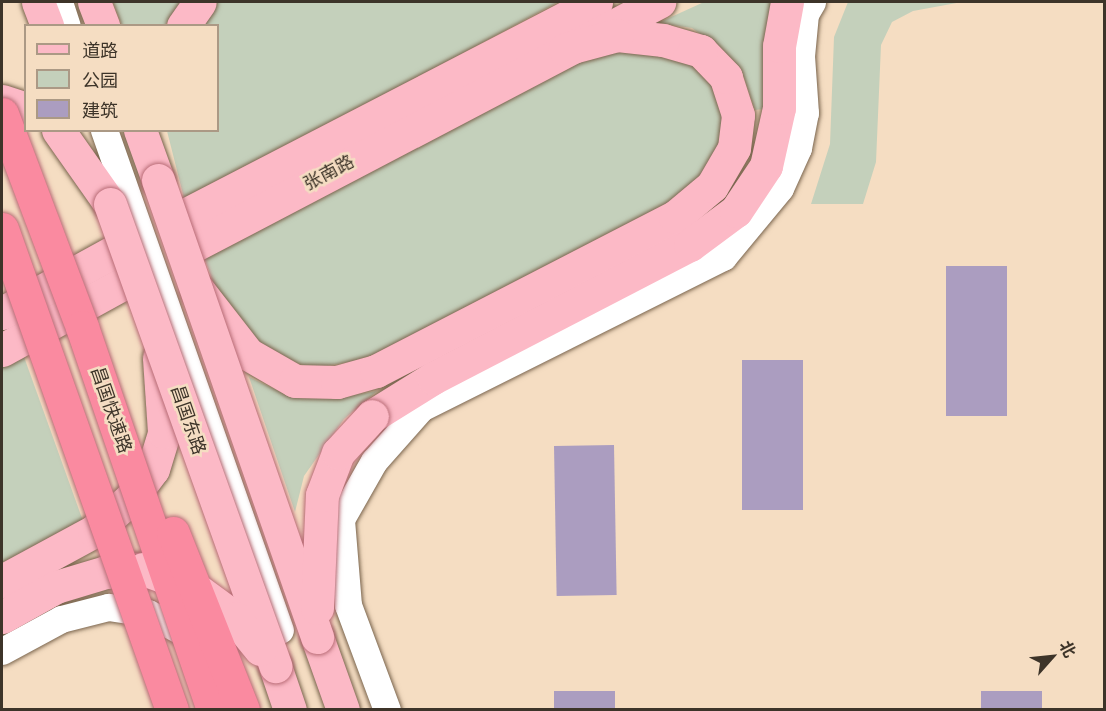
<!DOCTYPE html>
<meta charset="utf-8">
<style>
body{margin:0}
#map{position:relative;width:1106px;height:711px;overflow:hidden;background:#f5ddc2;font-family:Lora,"Noto Sans SC",serif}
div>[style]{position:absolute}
.green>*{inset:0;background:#c4d0bb}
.building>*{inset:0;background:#ab9dc0;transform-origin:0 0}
.roads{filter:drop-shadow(0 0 2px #79644d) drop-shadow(0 0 2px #79644d)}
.minor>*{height:27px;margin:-13.5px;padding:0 13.5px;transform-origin:13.5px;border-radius:13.5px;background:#fff}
.major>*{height:33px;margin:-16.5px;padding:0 16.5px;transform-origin:16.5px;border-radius:16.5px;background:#fcb9c6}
.bridges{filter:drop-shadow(0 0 2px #b86c76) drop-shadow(0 0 2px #b86c76)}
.major-bridge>*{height:33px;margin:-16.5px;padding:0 16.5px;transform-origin:16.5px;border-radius:16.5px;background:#fcb9c6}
.highway-bridge>*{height:33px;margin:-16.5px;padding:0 16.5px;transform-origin:16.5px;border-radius:16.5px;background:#fa8aa0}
span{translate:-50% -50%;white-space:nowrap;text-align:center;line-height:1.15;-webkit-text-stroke:5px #f5ddc2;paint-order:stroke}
.street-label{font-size:18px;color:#3d3429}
.frame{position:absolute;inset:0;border:3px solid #3d3429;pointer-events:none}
.legend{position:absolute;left:24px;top:24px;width:195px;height:108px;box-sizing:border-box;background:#f5ddc2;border:2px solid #ab9985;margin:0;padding:8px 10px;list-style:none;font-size:18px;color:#3d3429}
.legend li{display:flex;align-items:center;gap:12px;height:30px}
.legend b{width:30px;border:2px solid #ab9985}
.north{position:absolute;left:1022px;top:627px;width:60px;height:60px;-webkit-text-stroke:4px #f5ddc2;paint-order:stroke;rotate:63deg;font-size:16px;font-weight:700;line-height:24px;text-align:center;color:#3d3429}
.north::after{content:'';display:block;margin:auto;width:21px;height:27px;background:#3d3429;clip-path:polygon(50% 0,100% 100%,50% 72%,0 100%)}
</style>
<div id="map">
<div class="green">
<i style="clip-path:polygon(113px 2px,182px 2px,164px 26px,122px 25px)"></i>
<i style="clip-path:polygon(216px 2px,558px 2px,185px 202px,167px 131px,218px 130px,218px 26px,198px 25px)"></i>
<i style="clip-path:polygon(704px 2px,774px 2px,764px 109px,755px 110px,743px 74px,721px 49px,692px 28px,658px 23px)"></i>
<i style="clip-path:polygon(848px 2px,962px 2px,913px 11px,892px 22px,881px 45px,876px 162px,863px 204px,811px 204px,830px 144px,834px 37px)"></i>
<i style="clip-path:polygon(631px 48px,676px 53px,708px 71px,725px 123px,720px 153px,705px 178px,665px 207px,387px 350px,354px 361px,313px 368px,272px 355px,239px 328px,218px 295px,203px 255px,587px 56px)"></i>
<i style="clip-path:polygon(23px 354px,83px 521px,2px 566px,2px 366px)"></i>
<i style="clip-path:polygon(249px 377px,289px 396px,337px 398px,377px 391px,344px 419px,304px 476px,295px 512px)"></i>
</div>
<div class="building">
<i style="left:1007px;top:266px;width:150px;height:61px;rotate:90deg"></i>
<i style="left:803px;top:360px;width:150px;height:61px;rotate:90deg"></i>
<i style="left:614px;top:445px;width:150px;height:60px;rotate:89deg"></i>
<i style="left:615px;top:691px;width:19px;height:61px;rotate:90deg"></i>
<i style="left:1042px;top:691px;width:19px;height:61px;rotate:90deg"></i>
</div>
<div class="roads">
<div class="minor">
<i style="left:59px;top:2px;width:25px;rotate:72deg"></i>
<i style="left:104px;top:130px;width:530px;rotate:70.61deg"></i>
<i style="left:2px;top:651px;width:67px;rotate:-28.5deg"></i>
<i style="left:61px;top:619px;width:49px;rotate:-14.3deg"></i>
<i style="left:108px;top:607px;width:40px;rotate:8.5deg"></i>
<i style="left:148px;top:613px;width:55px;rotate:28.4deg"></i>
<i style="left:387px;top:710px;width:112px;rotate:-110.4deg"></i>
<i style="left:348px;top:605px;width:86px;rotate:-94.7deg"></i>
<i style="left:341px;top:519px;width:67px;rotate:-60.4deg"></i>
<i style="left:374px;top:461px;width:71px;rotate:-48.4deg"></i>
<i style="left:421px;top:408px;width:338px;rotate:-26.6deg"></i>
<i style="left:723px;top:257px;width:89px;rotate:-50.4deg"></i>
<i style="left:780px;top:188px;width:44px;rotate:-65.8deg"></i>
<i style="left:798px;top:148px;width:36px;rotate:-79deg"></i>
<i style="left:805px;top:113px;width:57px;rotate:-94deg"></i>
<i style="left:801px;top:56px;width:42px;rotate:-84.6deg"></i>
<i style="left:805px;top:14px;width:14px;rotate:-60deg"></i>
</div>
<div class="major">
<i style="left:38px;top:2px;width:26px;rotate:69deg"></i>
<i style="left:94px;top:2px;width:26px;rotate:69deg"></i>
<i style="left:183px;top:26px;width:29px;rotate:-55deg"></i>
<i style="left:2px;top:101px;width:25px;rotate:18deg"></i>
<i style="left:58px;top:130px;width:90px;rotate:54.9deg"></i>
<i style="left:140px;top:130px;width:53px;rotate:70.2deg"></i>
<i style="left:185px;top:215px;width:463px;rotate:-27.4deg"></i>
<i style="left:197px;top:244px;width:522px;rotate:-27.65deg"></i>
<i style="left:198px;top:290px;width:81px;rotate:52deg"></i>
<i style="left:248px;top:354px;width:54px;rotate:29.9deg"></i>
<i style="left:295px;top:381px;width:42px;rotate:1.4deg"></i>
<i style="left:337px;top:382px;width:41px;rotate:-15.8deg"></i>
<i style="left:376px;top:371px;width:336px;rotate:-27.3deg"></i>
<i style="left:675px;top:217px;width:48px;rotate:-40deg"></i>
<i style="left:712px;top:186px;width:44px;rotate:-59.9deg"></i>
<i style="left:734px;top:148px;width:33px;rotate:-83deg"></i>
<i style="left:738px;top:115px;width:40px;rotate:-108deg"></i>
<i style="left:726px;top:77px;width:36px;rotate:-134deg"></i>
<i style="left:701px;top:51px;width:40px;rotate:-164deg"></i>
<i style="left:663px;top:40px;width:46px;rotate:-173.8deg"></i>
<i style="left:617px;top:35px;width:54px;rotate:164.9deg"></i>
<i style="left:2px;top:313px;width:124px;rotate:-28.8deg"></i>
<i style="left:2px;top:350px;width:137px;rotate:-28.8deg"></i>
<i style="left:372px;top:416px;width:72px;rotate:-31.9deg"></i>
<i style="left:433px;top:378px;width:289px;rotate:-27.4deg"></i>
<i style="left:690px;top:245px;width:57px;rotate:-36.5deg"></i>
<i style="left:736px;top:211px;width:54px;rotate:-56.3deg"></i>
<i style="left:766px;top:166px;width:59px;rotate:-77.4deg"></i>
<i style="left:779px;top:108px;width:62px;rotate:-90deg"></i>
<i style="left:779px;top:46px;width:45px;rotate:-79.7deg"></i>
<i style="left:2px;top:581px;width:105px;rotate:-28.5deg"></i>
<i style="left:94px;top:531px;width:50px;rotate:-41.7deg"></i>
<i style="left:131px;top:498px;width:36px;rotate:-53deg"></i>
<i style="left:153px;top:469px;width:39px;rotate:-73deg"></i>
<i style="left:164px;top:432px;width:74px;rotate:-93.9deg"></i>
<i style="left:2px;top:617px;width:62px;rotate:-29.1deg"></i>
<i style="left:56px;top:587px;width:52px;rotate:-16.7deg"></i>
<i style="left:106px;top:572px;width:37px;rotate:-5deg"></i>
<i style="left:317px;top:637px;width:77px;rotate:70.4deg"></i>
<i style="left:275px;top:666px;width:46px;rotate:71.2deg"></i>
</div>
</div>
<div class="bridges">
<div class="major-bridge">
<i style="left:158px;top:180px;width:484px;rotate:70.8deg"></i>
<i style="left:110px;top:204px;width:491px;rotate:70.3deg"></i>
<i style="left:143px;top:569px;width:53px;rotate:19.8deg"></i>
<i style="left:193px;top:587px;width:52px;rotate:36.4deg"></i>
<i style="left:235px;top:618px;width:40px;rotate:51deg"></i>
<i style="left:317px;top:608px;width:113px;rotate:-87.5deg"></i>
<i style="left:322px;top:495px;width:45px;rotate:-69.1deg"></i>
<i style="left:338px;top:453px;width:50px;rotate:-47.4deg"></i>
</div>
<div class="highway-bridge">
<i style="left:2px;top:114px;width:228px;rotate:69.4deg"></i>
<i style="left:82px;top:327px;width:405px;rotate:71.1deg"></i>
<i style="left:2px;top:229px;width:510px;rotate:70.54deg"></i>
<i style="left:173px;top:533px;width:190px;rotate:68.4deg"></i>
</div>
</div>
<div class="street-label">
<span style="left:329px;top:173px;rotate:-28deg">张南路</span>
<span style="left:111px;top:410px;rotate:71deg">昌国快速路</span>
<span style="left:188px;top:420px;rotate:71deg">昌国东路</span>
</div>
<div class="frame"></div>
<ul class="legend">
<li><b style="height:8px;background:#fcb9c6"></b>道路</li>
<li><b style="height:16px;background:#c4d0bb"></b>公园</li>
<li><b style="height:16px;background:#ab9dc0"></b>建筑</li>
</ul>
<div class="north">北</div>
</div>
